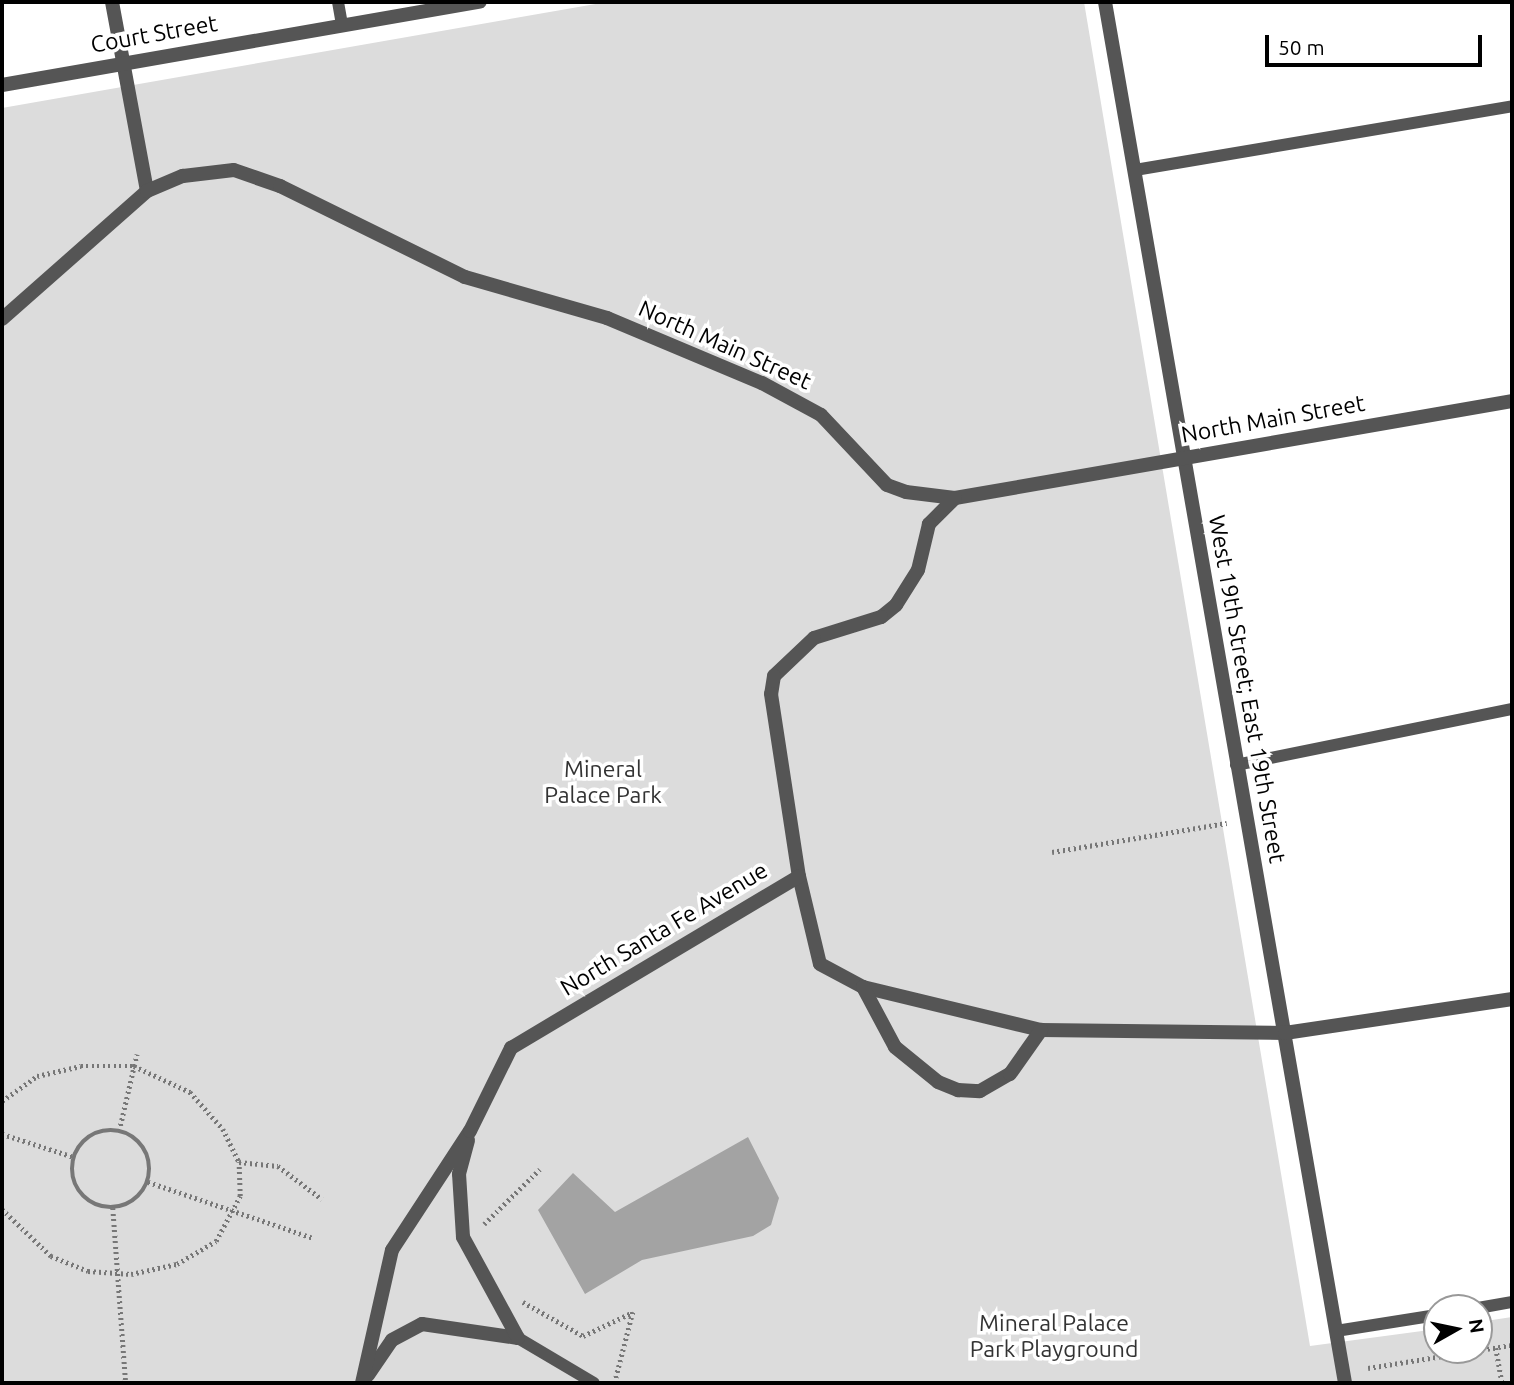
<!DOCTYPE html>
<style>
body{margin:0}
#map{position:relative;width:1514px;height:1385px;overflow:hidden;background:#fff;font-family:Ubuntu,sans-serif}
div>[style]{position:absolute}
.green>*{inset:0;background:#dcdcdc}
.water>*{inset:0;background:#a3a3a3}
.path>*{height:4.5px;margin-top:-2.25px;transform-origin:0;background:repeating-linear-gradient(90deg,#777 0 2px,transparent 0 5.5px)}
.path>.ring{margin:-2.25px;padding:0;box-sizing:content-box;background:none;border:4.5px solid #777;border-radius:50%}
.lane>*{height:12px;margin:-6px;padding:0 6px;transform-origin:6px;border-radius:6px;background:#555}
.street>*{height:14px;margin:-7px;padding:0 7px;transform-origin:7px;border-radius:7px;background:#555}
span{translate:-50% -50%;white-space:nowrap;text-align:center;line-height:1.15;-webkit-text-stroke:7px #fff;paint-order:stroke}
.street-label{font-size:23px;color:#000}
.park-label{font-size:23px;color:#333}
.frame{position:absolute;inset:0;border:4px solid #000;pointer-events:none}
.north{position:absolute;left:1423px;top:1294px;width:70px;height:70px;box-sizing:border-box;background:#fff;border:2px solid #999;border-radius:50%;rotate:81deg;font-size:19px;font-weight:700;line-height:28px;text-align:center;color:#000}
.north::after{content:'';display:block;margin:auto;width:24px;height:32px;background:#000;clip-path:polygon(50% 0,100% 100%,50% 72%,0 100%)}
.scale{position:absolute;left:1265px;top:35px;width:217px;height:32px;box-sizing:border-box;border:4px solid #000;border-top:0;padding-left:9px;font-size:21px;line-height:24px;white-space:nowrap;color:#000;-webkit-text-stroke:5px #fff;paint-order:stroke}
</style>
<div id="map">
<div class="green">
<i style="clip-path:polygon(607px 2px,1084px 2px,1310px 1346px,1437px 1329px,1437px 1350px,1479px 1350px,1479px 1322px,1512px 1317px,1512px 1383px,2px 1383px,2px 108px)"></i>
</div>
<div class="water">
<i style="clip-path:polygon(748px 1137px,779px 1198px,771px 1225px,753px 1236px,642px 1260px,585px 1294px,538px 1210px,573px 1173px,615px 1212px)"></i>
</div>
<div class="path">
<i style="left:1052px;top:852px;width:177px;rotate:-9.4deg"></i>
<i style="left:2px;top:1101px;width:43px;rotate:-35.5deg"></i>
<i style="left:37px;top:1076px;width:45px;rotate:-12.8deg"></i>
<i style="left:81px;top:1066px;width:53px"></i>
<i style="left:134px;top:1066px;width:12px;rotate:-76deg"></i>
<i class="ring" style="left:72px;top:1130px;width:73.5px;height:73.5px"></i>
<i style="left:119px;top:1131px;width:67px;rotate:-77deg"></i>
<i style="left:134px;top:1066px;width:62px;rotate:24.9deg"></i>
<i style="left:190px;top:1092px;width:50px;rotate:48.3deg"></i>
<i style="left:223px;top:1129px;width:37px;rotate:64deg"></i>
<i style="left:2px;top:1134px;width:76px;rotate:17.7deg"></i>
<i style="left:148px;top:1182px;width:174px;rotate:18.7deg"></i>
<i style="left:113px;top:1208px;width:175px;rotate:85.8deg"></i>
<i style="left:2px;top:1209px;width:68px;rotate:43.8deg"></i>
<i style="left:51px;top:1256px;width:40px;rotate:22deg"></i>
<i style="left:88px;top:1271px;width:43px;rotate:4deg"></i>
<i style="left:131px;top:1274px;width:47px;rotate:-12.3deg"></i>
<i style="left:177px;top:1264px;width:45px;rotate:-30.5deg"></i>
<i style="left:216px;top:1241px;width:51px;rotate:-61.9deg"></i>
<i style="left:240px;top:1196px;width:34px;rotate:-92deg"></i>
<i style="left:239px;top:1162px;width:39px;rotate:6deg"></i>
<i style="left:278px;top:1166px;width:55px;rotate:36.9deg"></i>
<i style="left:484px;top:1224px;width:78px;rotate:-44.5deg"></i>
<i style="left:523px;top:1302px;width:69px;rotate:29.5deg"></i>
<i style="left:583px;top:1336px;width:55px;rotate:-25.6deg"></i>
<i style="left:633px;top:1312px;width:72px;rotate:104.4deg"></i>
<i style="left:1496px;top:1348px;width:36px;rotate:80deg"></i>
<i style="left:1368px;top:1368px;width:146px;rotate:-9.1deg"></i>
</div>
<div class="lane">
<i style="left:338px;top:2px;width:22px;rotate:80deg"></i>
<i style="left:1135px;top:170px;width:382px;rotate:-9.6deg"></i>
<i style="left:1236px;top:765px;width:282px;rotate:-11.5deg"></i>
<i style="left:1478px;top:1308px;width:35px;rotate:-10deg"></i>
<i style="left:1336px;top:1331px;width:102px;rotate:-9deg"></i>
<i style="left:518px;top:1338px;width:88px;rotate:30.6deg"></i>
</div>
<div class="street">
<i style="left:112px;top:2px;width:192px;rotate:79.5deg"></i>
<i style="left:1105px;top:2px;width:1402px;rotate:80.14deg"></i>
<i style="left:2px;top:85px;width:485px;rotate:-9.9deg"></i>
<i style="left:2px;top:319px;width:193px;rotate:-41.4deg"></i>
<i style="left:147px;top:191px;width:39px;rotate:-23deg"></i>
<i style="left:183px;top:176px;width:51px;rotate:-6.7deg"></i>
<i style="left:234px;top:170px;width:49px;rotate:19.2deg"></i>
<i style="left:280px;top:186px;width:206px;rotate:26.2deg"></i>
<i style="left:465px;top:277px;width:148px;rotate:16.1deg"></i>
<i style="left:607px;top:318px;width:168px;rotate:22.8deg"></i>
<i style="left:762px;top:383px;width:67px;rotate:28.5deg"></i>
<i style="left:821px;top:415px;width:96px;rotate:46.7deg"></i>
<i style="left:887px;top:485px;width:20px;rotate:20deg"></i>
<i style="left:906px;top:492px;width:49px;rotate:7deg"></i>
<i style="left:955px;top:498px;width:565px;rotate:-9.88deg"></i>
<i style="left:955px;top:498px;width:37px;rotate:135deg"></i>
<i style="left:929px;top:524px;width:47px;rotate:103.4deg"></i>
<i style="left:918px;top:570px;width:41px;rotate:122.2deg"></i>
<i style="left:896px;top:605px;width:19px;rotate:141deg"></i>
<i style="left:881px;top:617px;width:70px;rotate:162.6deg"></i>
<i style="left:814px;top:638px;width:55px;rotate:136.5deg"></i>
<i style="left:774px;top:676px;width:18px;rotate:99deg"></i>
<i style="left:771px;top:694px;width:184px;rotate:81.3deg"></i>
<i style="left:799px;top:876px;width:90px;rotate:76.6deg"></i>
<i style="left:820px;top:964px;width:49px;rotate:28.1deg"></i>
<i style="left:863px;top:987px;width:183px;rotate:13.6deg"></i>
<i style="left:1041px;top:1030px;width:244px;rotate:0.7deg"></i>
<i style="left:1285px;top:1033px;width:230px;rotate:-8.5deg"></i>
<i style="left:863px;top:987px;width:68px;rotate:61.9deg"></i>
<i style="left:895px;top:1047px;width:55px;rotate:39.1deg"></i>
<i style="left:938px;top:1082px;width:22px;rotate:22deg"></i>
<i style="left:958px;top:1090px;width:22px;rotate:3deg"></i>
<i style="left:980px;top:1091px;width:34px;rotate:-30deg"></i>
<i style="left:1010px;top:1074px;width:54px;rotate:-54.8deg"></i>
<i style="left:368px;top:1375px;width:42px;rotate:-55.6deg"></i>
<i style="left:392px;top:1340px;width:34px;rotate:-28deg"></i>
<i style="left:422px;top:1324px;width:97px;rotate:8.3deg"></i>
<i style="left:518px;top:1338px;width:115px;rotate:-118.6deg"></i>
<i style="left:463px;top:1237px;width:63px;rotate:-93.6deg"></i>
<i style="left:459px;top:1174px;width:35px;rotate:-75deg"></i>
<i style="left:362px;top:1383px;width:136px;rotate:-77.3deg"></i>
<i style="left:392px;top:1250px;width:142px;rotate:-56.8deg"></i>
<i style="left:470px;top:1131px;width:93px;rotate:-63.7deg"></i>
<i style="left:511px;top:1048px;width:335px;rotate:-30.8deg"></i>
</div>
<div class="street-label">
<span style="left:154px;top:34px;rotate:-10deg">Court Street</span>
<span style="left:725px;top:345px;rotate:24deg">North Main Street</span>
<span style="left:1273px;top:419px;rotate:-10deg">North Main Street</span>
<span style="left:1247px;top:689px;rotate:80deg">West 19th Street; East 19th Street</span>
<span style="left:664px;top:929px;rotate:-31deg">North Santa Fe Avenue</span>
</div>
<div class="park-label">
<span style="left:603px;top:782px">Mineral<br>Palace Park</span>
<span style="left:1054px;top:1336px">Mineral Palace<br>Park Playground</span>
</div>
<div class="frame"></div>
<div class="north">N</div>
<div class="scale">50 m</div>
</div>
